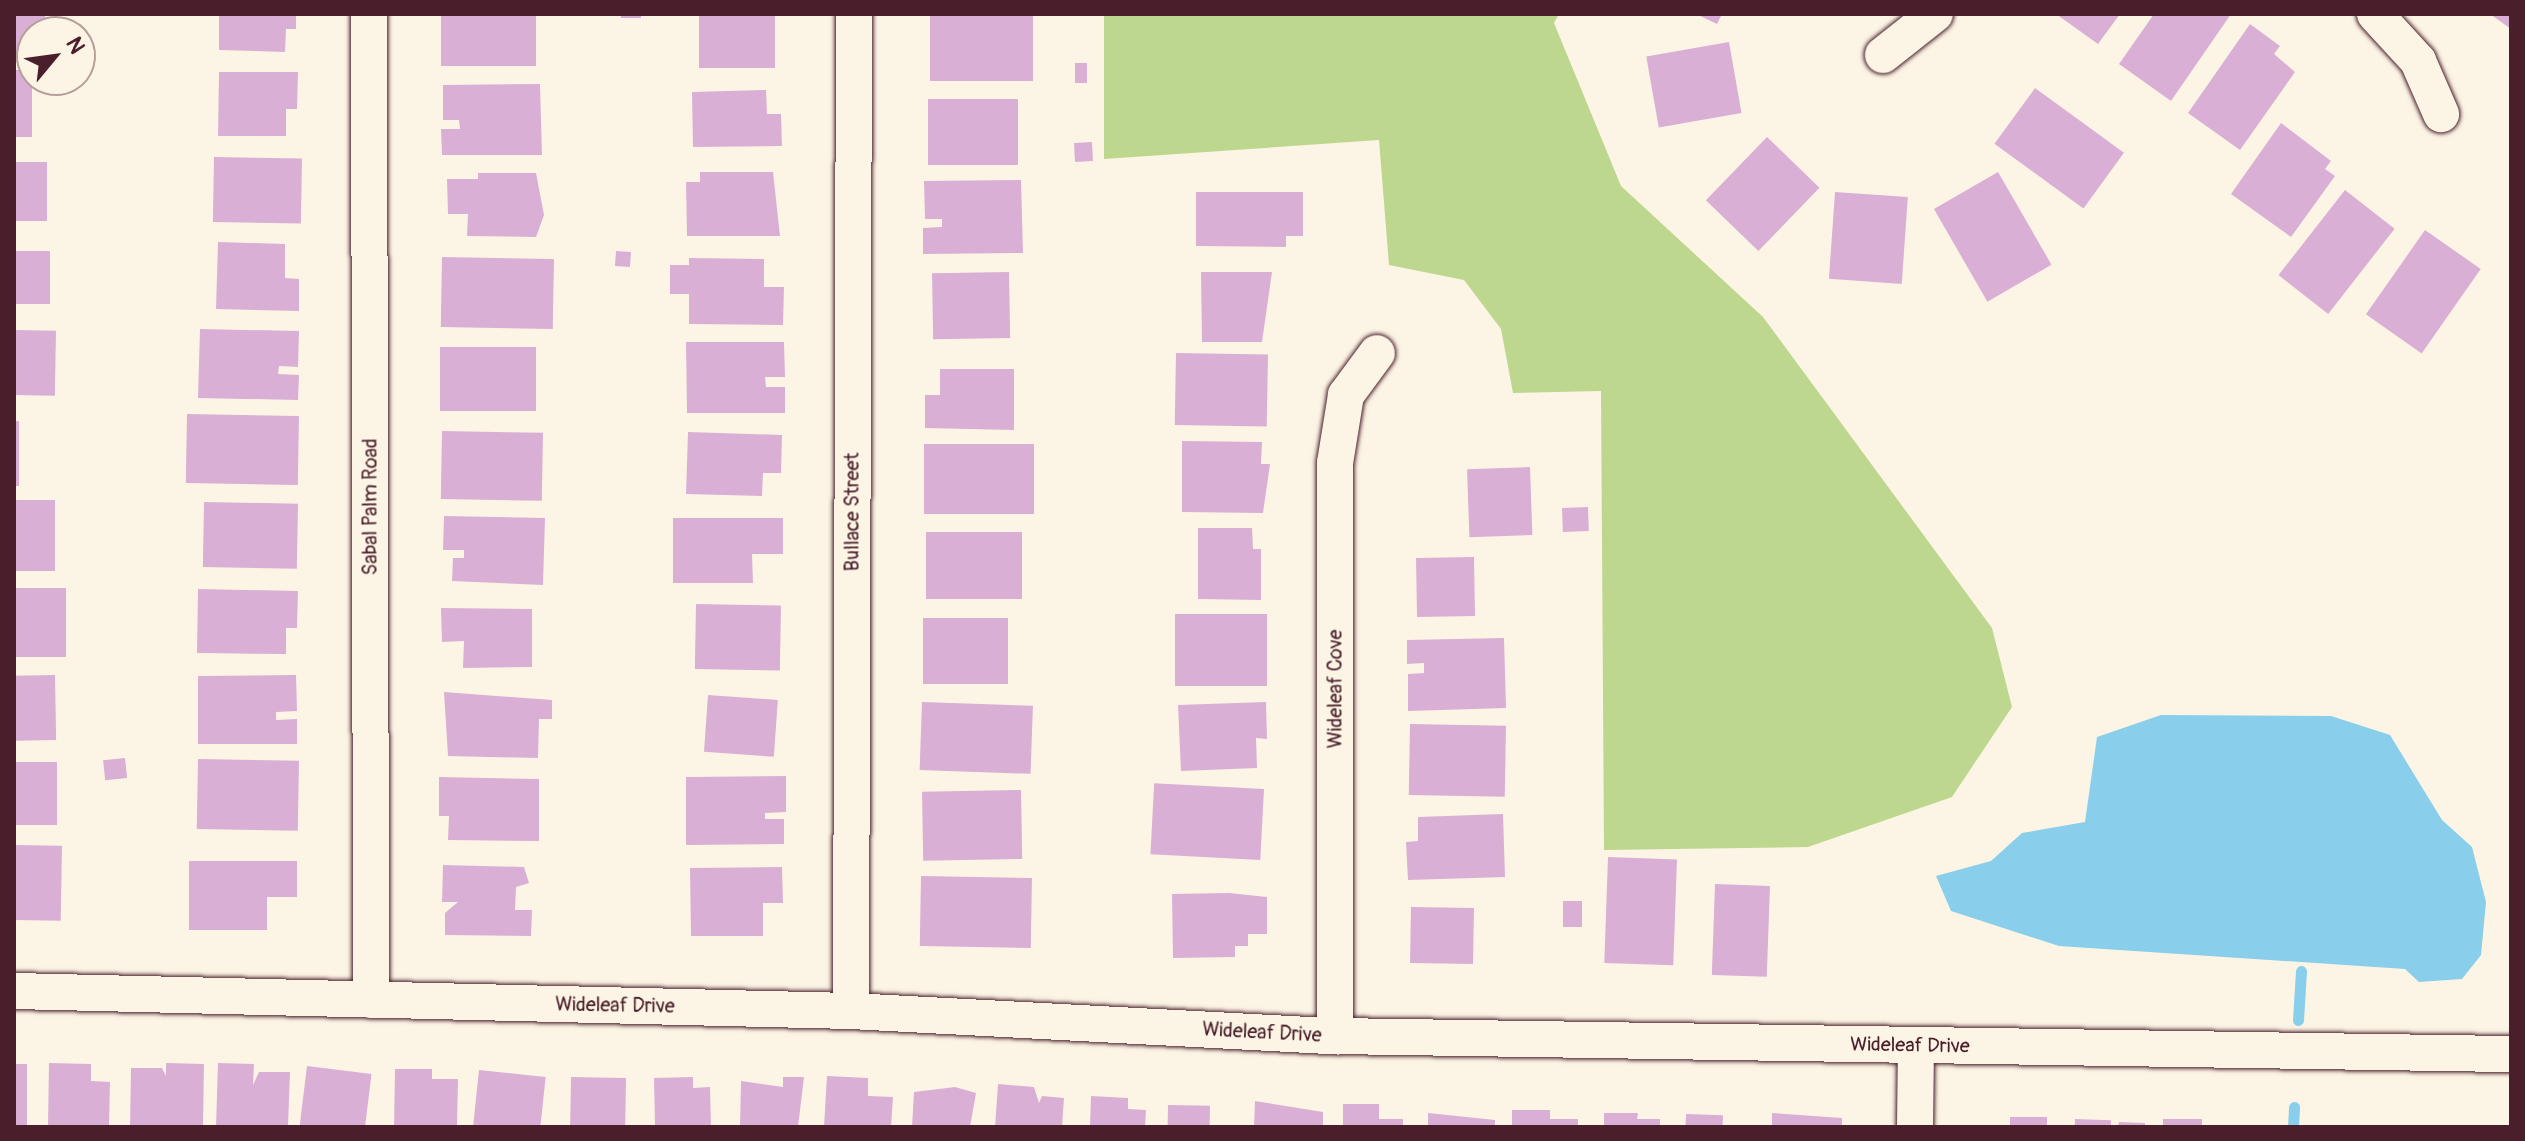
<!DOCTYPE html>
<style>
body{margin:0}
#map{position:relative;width:2525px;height:1141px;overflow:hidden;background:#fcf5e5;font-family:Pangolin,sans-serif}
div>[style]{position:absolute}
.green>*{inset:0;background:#bed78e}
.water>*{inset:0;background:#89ceea}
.stream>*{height:11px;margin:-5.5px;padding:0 5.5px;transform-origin:5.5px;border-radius:5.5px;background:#89ceea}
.building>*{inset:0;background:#daafd5;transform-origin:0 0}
.roads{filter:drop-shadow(0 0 2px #4a1f2b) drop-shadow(0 0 2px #4a1f2b)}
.minor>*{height:36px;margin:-18px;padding:0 18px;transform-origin:18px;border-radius:18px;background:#fcf5e5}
span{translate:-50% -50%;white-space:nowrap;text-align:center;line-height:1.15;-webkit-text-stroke:6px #fcf5e5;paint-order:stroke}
.street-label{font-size:20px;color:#4a1f2b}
.frame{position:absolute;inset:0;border:16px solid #4a1f2b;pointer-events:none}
.north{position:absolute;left:16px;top:16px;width:80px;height:80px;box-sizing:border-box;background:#fcf5e5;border:2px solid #b59f9b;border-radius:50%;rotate:61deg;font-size:22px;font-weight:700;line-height:32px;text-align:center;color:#4a1f2b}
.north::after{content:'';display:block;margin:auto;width:28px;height:36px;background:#4a1f2b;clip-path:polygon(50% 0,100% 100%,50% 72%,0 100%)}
</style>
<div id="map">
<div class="green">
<i style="clip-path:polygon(1104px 14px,1559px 14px,1554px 23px,1621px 186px,1763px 317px,1992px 628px,2012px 707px,1952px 797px,1808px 847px,1604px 850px,1601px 391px,1513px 393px,1501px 329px,1464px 280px,1389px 265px,1379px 140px,1104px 159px)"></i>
</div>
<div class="water">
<i style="clip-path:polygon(2161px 715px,2331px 716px,2390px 735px,2442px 820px,2472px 847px,2486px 902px,2481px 955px,2462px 979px,2419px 982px,2405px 969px,2059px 946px,1951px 911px,1936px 876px,1991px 861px,2022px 833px,2085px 822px,2097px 737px)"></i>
</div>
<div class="stream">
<i style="left:2298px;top:1020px;width:49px;rotate:-86.5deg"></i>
<i style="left:2293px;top:1127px;width:20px;rotate:-87deg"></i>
</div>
<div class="building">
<i style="clip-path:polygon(14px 14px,45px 14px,45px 32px,32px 32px,32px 52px,14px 52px)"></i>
<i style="clip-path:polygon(219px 14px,296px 14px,296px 29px,286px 29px,285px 52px,219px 50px)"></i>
<i style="left:441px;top:14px;width:95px;height:52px"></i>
<i style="left:621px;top:14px;width:20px;height:4px"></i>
<i style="left:699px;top:14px;width:76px;height:54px"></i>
<i style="left:930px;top:14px;width:103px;height:67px"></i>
<i style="clip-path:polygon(1696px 14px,1722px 14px,1717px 24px)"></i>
<i style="clip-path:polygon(2056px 14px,2120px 14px,2098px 44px)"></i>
<i style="clip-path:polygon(2154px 14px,2231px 14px,2171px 101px,2119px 64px)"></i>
<i style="clip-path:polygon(2490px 14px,2511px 14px,2511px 29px)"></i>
<i style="clip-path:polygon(2250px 24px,2280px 46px,2274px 54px,2295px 72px,2240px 150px,2188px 113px)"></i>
<i style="left:1729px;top:42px;width:72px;height:84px;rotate:80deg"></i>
<i style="left:1075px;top:63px;width:12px;height:20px"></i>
<i style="left:14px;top:70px;width:18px;height:67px"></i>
<i style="clip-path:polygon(219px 72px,298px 72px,297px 109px,286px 109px,286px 136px,218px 136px)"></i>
<i style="clip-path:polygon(540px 84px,542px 155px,442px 155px,441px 129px,460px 129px,459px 120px,443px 120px,443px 85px)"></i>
<i style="left:2035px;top:88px;width:110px;height:69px;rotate:36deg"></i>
<i style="clip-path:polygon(766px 90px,767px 114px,781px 114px,782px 146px,693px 147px,692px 92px)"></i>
<i style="left:1018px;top:99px;width:66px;height:90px;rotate:90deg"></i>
<i style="clip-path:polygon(2281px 123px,2331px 161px,2325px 169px,2335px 176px,2291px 237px,2231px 194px)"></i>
<i style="left:1767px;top:137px;width:73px;height:88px;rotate:44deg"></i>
<i style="left:1092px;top:142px;width:19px;height:18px;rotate:87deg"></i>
<i style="left:214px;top:157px;width:88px;height:65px;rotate:1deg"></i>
<i style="left:14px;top:162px;width:33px;height:59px"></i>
<i style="clip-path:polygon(700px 172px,773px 172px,780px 236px,687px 236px,686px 182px,700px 182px)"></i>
<i style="left:1998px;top:172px;width:107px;height:74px;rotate:60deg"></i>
<i style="clip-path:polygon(478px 173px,536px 173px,544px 215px,536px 237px,467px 236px,468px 214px,448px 214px,447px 179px,478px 179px)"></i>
<i style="clip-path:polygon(1021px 180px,1023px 253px,923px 254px,923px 228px,942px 227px,942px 219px,925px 219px,924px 181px)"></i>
<i style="left:2345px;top:190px;width:63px;height:108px;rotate:38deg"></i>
<i style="clip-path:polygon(1196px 192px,1303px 192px,1303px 236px,1286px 236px,1286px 247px,1196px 246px)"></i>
<i style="left:1835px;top:192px;width:73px;height:87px;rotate:4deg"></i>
<i style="left:2425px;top:230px;width:68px;height:103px;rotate:35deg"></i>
<i style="clip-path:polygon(218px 242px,285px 244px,285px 278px,299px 279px,299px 311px,216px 309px)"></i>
<i style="left:14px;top:251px;width:36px;height:53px"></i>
<i style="left:616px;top:251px;width:15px;height:15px;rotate:4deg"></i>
<i style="left:442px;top:257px;width:112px;height:70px;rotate:1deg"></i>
<i style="clip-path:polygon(689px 258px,764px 259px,764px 287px,784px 287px,783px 325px,689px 324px,689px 294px,670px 294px,670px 265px,689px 265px)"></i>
<i style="left:1009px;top:272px;width:66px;height:77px;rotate:89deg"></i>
<i style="clip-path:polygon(1201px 272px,1272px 272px,1262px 342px,1202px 342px)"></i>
<i style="clip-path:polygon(200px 329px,299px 331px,298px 367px,279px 366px,278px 374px,299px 375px,298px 400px,198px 398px)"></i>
<i style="left:14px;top:330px;width:42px;height:65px;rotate:1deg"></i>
<i style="clip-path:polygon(686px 342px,784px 342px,785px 377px,765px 377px,766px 387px,785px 387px,785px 413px,687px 413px)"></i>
<i style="left:440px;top:347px;width:96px;height:64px"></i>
<i style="left:1176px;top:353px;width:92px;height:72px;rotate:1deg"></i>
<i style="clip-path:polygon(940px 369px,1014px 369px,1014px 430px,925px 428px,925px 395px,940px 395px)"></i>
<i style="left:187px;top:414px;width:112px;height:69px;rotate:1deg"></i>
<i style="left:14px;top:421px;width:5px;height:65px"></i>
<i style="left:442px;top:431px;width:101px;height:68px;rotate:1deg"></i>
<i style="clip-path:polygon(688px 432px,782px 435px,781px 473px,763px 473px,762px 496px,686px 494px)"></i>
<i style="clip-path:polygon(1182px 441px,1262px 442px,1261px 464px,1270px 464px,1263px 513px,1182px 512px)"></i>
<i style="left:1034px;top:444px;width:70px;height:110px;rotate:90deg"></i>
<i style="left:1530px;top:467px;width:68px;height:63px;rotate:88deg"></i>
<i style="left:14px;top:500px;width:41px;height:71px"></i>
<i style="left:204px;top:502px;width:94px;height:65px;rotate:1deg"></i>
<i style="left:1588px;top:507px;width:24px;height:26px;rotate:88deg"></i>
<i style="clip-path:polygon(444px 516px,545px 518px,543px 585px,452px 581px,453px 558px,464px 558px,464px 550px,443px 550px)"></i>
<i style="clip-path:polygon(673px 518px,783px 518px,783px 554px,752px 554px,753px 583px,673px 583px)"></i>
<i style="clip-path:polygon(1198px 528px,1252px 528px,1253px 549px,1261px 549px,1261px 600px,1198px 599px)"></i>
<i style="left:926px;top:532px;width:96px;height:67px"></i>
<i style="left:1474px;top:557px;width:59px;height:58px;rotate:89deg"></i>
<i style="left:14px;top:588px;width:52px;height:69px"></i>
<i style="clip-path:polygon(198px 589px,298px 591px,297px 628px,286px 628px,286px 654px,197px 653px)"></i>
<i style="left:696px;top:604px;width:85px;height:65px;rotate:1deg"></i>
<i style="clip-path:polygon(441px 608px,532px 609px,532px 667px,463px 668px,464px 641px,442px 642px)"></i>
<i style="left:1175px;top:614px;width:92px;height:72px"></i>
<i style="left:923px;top:618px;width:85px;height:66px"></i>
<i style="clip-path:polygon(1504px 638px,1506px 708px,1408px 711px,1408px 674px,1424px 673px,1424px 663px,1407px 664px,1407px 640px)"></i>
<i style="left:55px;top:675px;width:65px;height:41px;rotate:89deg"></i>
<i style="clip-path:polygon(296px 675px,297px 711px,276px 712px,276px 720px,297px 719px,297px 744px,198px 744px,198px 676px)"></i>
<i style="clip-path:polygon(444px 692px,552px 700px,552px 719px,539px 719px,538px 758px,448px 756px)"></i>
<i style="left:708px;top:695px;width:70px;height:57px;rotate:4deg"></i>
<i style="left:922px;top:702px;width:111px;height:68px;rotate:2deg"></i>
<i style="clip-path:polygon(1266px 702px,1267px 739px,1256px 738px,1257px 768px,1181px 771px,1178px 705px)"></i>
<i style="left:1410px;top:724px;width:96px;height:71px;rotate:1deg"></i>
<i style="left:125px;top:758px;width:20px;height:22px;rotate:84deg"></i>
<i style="left:198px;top:759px;width:101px;height:70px;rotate:1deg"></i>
<i style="left:14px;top:762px;width:43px;height:63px"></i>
<i style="clip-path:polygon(786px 776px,786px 812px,765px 813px,765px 819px,784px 819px,784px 844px,686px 845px,686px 777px)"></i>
<i style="clip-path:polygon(439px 777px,539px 779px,539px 841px,448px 840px,449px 816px,439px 816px)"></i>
<i style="left:1264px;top:789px;width:71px;height:110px;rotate:93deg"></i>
<i style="left:1021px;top:790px;width:69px;height:99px;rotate:89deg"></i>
<i style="clip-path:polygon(1503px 814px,1505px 877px,1408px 880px,1406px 842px,1418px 841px,1418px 817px)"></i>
<i style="left:14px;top:845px;width:48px;height:75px;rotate:1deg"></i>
<i style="left:1608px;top:857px;width:69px;height:106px;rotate:2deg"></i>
<i style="clip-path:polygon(189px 861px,297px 861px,297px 897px,267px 897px,267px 930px,189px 930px)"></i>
<i style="clip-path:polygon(443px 865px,524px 867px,529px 883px,516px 887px,515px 910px,532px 910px,531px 936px,445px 935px,445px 913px,458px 902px,442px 902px)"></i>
<i style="clip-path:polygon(782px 867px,783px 903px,763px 903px,763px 936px,691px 936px,690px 868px)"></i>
<i style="left:921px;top:876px;width:111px;height:70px;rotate:1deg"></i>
<i style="left:1715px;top:884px;width:55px;height:91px;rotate:2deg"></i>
<i style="clip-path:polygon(1229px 893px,1267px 897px,1267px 934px,1248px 934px,1248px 946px,1235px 946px,1235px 957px,1173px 958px,1172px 894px)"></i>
<i style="left:1563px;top:901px;width:19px;height:26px"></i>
<i style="left:1411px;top:907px;width:63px;height:56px;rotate:1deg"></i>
<i style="clip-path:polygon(49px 1063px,91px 1064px,91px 1081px,110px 1082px,109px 1127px,48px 1127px)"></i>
<i style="clip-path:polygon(166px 1063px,204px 1064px,203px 1127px,130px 1127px,131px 1068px,162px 1068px,166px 1076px)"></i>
<i style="clip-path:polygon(218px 1063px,254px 1064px,253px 1085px,259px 1072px,290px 1072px,288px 1127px,216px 1127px)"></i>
<i style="left:14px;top:1064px;width:13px;height:63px"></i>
<i style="left:307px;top:1066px;width:65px;height:61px;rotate:7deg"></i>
<i style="clip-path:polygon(395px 1069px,432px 1069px,432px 1079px,458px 1079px,457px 1127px,394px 1127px)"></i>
<i style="left:479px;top:1070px;width:67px;height:57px;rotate:6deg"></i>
<i style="clip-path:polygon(827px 1076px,868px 1078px,868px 1096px,893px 1097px,891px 1127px,824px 1127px)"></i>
<i style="clip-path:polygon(693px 1077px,693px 1088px,710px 1087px,711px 1127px,655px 1127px,654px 1078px)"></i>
<i style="clip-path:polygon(783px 1077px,804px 1077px,798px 1127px,740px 1127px,741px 1081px,783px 1087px)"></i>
<i style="left:626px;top:1078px;width:49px;height:55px;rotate:91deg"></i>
<i style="clip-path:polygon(998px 1084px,1034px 1087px,1039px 1103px,1042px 1096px,1064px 1098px,1062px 1127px,995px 1127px)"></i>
<i style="clip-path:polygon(955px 1087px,976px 1093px,970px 1127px,912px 1127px,914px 1092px)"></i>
<i style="clip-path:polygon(1091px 1096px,1128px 1098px,1128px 1109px,1146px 1110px,1145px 1127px,1090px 1127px)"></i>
<i style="clip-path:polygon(1255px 1101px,1323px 1112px,1323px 1127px,1254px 1127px)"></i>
<i style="clip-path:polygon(1343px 1104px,1379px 1104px,1379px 1119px,1403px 1119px,1403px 1127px,1343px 1127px)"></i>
<i style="left:1168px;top:1105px;width:42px;height:22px;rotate:1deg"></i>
<i style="clip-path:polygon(1512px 1110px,1550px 1110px,1550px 1119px,1578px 1119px,1578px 1127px,1512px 1127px)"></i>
<i style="clip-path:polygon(1428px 1113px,1495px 1120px,1495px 1127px,1428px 1127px)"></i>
<i style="clip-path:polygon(1604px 1113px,1638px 1113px,1637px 1119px,1660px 1119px,1660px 1127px,1604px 1127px)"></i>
<i style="clip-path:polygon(1772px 1113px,1842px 1118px,1842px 1127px,1772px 1127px)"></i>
<i style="left:1686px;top:1114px;width:37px;height:13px;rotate:2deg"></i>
<i style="left:2010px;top:1117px;width:37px;height:10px"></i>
<i style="left:2075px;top:1119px;width:36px;height:8px;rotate:2deg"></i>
<i style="left:2163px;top:1119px;width:39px;height:8px"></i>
<i style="clip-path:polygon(2119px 1122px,2145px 1123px,2145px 1127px,2118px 1127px)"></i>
</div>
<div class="roads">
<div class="minor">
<i style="left:369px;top:14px;width:986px;rotate:89.88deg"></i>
<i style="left:2375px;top:14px;width:64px;rotate:47.5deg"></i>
<i style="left:2418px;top:61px;width:58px;rotate:66.5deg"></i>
<i style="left:1883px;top:55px;width:66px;rotate:-38.3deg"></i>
<i style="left:14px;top:991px;width:837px;rotate:1.37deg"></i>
<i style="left:851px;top:1011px;width:485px;rotate:3deg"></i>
<i style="left:1335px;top:1036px;width:1176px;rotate:0.88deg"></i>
<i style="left:851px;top:1011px;width:997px;rotate:-89.83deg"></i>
<i style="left:1335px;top:1036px;width:573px;rotate:-90deg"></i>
<i style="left:1335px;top:463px;width:69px;rotate:-80.8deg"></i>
<i style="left:1346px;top:395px;width:52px;rotate:-53.6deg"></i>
<i style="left:1915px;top:1127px;width:81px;rotate:-89.3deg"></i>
</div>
</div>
<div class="street-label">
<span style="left:370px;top:507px;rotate:-90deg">Sabal Palm Road</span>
<span style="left:852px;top:512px;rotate:-90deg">Bullace Street</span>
<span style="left:1335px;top:689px;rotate:-90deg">Wideleaf Cove</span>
<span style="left:615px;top:1005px;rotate:1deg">Wideleaf Drive</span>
<span style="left:1262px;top:1032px;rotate:3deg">Wideleaf Drive</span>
<span style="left:1910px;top:1045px;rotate:1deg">Wideleaf Drive</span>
</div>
<div class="frame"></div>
<div class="north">N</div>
</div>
